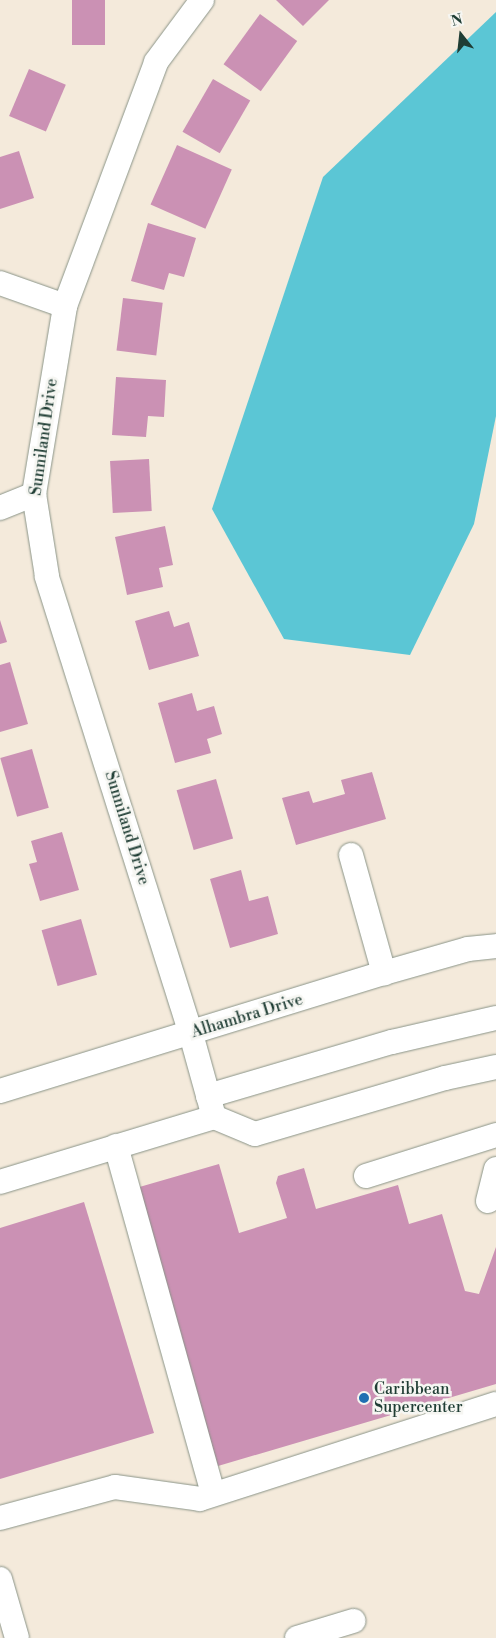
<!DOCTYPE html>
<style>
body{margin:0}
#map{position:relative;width:496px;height:1638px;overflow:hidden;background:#f4eadb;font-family:"Libre Bodoni",serif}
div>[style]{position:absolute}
.water>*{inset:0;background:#5bc6d5}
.building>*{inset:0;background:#cb91b4;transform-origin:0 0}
.roads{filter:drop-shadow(0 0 1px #8a9488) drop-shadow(0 0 1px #8a9488)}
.minor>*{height:24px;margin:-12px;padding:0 12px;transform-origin:12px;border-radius:12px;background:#fff}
.dots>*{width:14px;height:14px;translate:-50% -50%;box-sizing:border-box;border:2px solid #f6f6f2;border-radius:50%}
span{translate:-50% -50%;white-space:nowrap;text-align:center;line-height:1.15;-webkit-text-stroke:5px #f6f6f2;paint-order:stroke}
.street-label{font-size:16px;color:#1f3d34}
.poi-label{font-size:16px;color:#1f3d34}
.left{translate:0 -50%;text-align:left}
.north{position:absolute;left:436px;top:10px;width:50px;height:50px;-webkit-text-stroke:4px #f6f6f2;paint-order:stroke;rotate:344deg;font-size:14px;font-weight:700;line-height:20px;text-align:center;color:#1f3d34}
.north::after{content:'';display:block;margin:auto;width:18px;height:22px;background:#1f3d34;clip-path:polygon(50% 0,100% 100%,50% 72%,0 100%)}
</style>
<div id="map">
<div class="water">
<i style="clip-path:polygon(496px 12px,496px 416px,474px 524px,410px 655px,284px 639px,212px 509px,323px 177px)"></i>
</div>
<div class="building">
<i style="left:72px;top:0;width:33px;height:45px"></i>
<i style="clip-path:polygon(276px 0,329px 0,303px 26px)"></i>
<i style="left:260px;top:14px;width:46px;height:62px;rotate:36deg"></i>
<i style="left:29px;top:69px;width:40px;height:51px;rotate:23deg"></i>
<i style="left:213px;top:79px;width:43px;height:61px;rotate:30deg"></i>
<i style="left:177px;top:145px;width:60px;height:65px;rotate:24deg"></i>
<i style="clip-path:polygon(19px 151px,34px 198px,0 209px,0 157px)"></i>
<i style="clip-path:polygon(148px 223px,196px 238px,184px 277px,169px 273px,164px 290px,131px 281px)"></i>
<i style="left:123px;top:298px;width:40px;height:53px;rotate:7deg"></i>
<i style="clip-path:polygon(116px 377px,166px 380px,164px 417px,148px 416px,146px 437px,112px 435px)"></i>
<i style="left:149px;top:459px;width:52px;height:39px;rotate:87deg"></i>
<i style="clip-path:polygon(165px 526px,173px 565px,159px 568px,163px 587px,127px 595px,115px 537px)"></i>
<i style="clip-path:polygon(169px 611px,174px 627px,189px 622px,199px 656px,149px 670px,135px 621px)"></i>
<i style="clip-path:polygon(0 620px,7px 642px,0 644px)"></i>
<i style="clip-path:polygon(10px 662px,28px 724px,0 732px,0 665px)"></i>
<i style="clip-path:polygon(192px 693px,197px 711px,214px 706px,222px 734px,207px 739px,211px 753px,175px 763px,158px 703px)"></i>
<i style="left:32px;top:749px;width:61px;height:33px;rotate:74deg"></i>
<i style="clip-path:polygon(372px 772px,386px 819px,296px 845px,282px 798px,309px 791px,313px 803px,345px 794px,341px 780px)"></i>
<i style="left:216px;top:779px;width:62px;height:41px;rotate:74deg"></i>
<i style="clip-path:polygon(62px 832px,79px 890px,40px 901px,29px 864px,37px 862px,31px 841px)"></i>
<i style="clip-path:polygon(241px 870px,249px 901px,268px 896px,278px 934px,230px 948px,210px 879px)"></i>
<i style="left:81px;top:919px;width:58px;height:41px;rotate:74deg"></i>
<i style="clip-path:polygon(219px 1164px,239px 1233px,287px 1218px,276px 1183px,278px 1176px,304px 1168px,316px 1209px,398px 1185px,409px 1224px,442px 1214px,465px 1291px,479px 1294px,496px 1247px,496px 1384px,218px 1466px,136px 1188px)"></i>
<i style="clip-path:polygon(84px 1202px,154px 1433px,0 1479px,0 1228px)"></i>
</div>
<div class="roads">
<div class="minor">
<i style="left:0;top:283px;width:69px;rotate:19.5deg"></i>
<i style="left:0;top:508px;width:37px;rotate:-22deg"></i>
<i style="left:351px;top:855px;width:123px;rotate:74.4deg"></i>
<i style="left:0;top:1091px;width:402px;rotate:-17.1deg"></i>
<i style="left:384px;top:973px;width:87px;rotate:-15.9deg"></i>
<i style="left:468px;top:949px;width:28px;rotate:-6deg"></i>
<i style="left:208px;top:1096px;width:192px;rotate:-16.4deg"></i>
<i style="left:392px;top:1042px;width:107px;rotate:-13deg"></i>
<i style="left:214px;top:1117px;width:44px;rotate:22.5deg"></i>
<i style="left:255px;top:1134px;width:198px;rotate:-16.4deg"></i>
<i style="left:445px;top:1078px;width:52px;rotate:-12.2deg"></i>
<i style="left:116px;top:1146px;width:361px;rotate:74.4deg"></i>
<i style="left:366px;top:1176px;width:136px;rotate:-17.5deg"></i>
<i style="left:0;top:1182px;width:224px;rotate:-16.9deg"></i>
<i style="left:214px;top:1117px;width:86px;rotate:-105.5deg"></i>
<i style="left:191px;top:1034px;width:480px;rotate:-107.5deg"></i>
<i style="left:47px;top:576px;width:83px;rotate:-99deg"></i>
<i style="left:34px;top:494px;width:191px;rotate:-80.6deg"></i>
<i style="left:65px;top:306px;width:260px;rotate:-69.5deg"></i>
<i style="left:156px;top:62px;width:77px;rotate:-53.4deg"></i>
<i style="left:488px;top:1201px;width:33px;rotate:-76deg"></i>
<i style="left:0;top:1518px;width:119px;rotate:-15.1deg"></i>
<i style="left:115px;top:1487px;width:86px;rotate:8deg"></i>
<i style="left:200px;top:1499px;width:311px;rotate:-17.8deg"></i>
<i style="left:0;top:1579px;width:61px;rotate:73.9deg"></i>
<i style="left:297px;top:1638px;width:59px;rotate:-16.9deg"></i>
</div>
</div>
<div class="dots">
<i style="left:364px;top:1398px;background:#1f6fb2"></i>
</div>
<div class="street-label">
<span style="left:44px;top:437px;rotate:-82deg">Sunniland Drive</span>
<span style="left:127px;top:828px;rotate:73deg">Sunniland Drive</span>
<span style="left:247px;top:1016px;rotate:-17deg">Alhambra Drive</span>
</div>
<div class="poi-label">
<span class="left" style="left:374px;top:1398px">Caribbean<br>Supercenter</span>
</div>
<div class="north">N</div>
</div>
